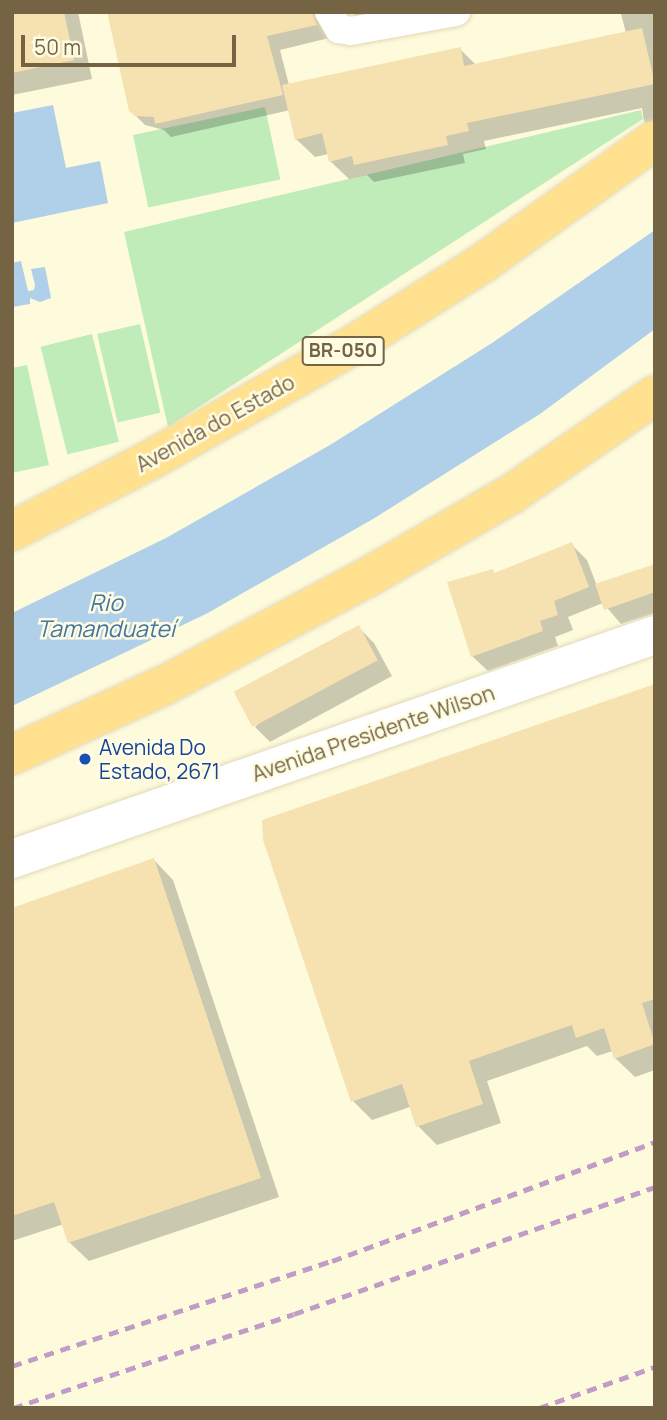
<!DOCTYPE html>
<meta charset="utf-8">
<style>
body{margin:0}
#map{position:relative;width:667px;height:1420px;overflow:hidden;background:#fefbdc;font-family:Manrope,sans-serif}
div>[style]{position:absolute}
.green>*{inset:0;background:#c0ecba;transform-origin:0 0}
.water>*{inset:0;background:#b0d0e9}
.shadow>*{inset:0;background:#0003}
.building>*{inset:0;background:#f6e1b1;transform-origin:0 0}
.roads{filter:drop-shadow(0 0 2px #e2d8b8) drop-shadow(0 0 2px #e2d8b8)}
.minor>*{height:28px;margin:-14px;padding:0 14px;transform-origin:14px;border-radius:14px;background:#fff}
.secondary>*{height:38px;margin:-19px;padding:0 19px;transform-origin:19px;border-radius:19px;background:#fff}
.trunk>*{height:38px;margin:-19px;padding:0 19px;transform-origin:19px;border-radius:19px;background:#ffe18f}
.rail>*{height:5px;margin-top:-2.5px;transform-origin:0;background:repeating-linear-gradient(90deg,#c09cc7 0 10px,transparent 0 17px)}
.dots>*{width:19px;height:19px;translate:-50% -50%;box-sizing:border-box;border:4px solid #fffce4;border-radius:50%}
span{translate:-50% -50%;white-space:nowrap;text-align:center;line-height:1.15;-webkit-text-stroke:5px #fffce4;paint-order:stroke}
.shield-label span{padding:2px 5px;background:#fffce4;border:2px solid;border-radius:5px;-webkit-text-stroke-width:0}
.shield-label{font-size:19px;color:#756443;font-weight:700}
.street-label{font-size:21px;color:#756443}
.transit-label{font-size:21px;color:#164399}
.left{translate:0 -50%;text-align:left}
.water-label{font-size:23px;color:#4376a1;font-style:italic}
.frame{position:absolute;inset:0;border:14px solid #756443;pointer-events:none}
.scale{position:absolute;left:21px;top:35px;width:215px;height:32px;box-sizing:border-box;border:4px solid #756443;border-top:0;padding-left:9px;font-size:21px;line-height:24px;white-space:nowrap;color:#756443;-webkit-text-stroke:5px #fffce4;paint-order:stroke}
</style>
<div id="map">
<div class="green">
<i style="left:265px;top:107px;width:74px;height:135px;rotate:78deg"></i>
<i style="clip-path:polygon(641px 110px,643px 119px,168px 427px,124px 232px)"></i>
<i style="left:140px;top:324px;width:91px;height:44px;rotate:77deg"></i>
<i style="left:92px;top:334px;width:111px;height:53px;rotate:76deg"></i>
<i style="clip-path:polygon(27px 365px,49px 465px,12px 473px,12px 368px)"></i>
</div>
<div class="water">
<i style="clip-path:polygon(53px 105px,66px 168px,100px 161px,108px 203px,12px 223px,12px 113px)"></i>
<i style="clip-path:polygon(655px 230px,655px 329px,540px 414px,373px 519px,206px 614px,12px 706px,12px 613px,166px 538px,330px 445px,492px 343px)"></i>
<i style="clip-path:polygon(21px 261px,28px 291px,34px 290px,35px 285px,31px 269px,45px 267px,51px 298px,40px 302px,30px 298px,30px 304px,12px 307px,12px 263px)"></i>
</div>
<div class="shadow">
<i style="clip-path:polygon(12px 12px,78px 12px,92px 79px,12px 95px)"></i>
<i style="clip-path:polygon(109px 12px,334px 12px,329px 38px,280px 50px,289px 85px,460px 49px,477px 66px,626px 33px,621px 14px,655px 12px,655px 131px,644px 121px,642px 108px,484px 141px,486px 149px,463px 154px,465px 163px,374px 182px,367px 175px,349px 179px,330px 161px,328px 154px,315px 157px,296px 139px,290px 110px,171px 137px,164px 130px,145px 125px,130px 110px)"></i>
<i style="clip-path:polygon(352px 12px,437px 12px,366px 27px)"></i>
<i style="clip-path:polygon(571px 544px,587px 560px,597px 586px,655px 566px,655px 613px,621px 624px,603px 603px,568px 617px,573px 630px,555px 637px,558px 646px,488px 671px,472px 656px,492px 571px,495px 574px)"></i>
<i style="clip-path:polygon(358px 627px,374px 643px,392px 676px,270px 742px,255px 727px)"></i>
<i style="clip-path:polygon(655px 685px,655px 1070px,635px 1077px,615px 1058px,613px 1051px,597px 1056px,587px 1046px,487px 1081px,501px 1123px,437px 1145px,418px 1126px,410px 1107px,372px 1120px,353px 1101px)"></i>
<i style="clip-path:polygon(154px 860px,173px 880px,279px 1197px,89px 1261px,69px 1242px,64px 1224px,12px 1241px,12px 909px)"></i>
</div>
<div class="building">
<i style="clip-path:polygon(12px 12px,64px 12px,74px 60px,12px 73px)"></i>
<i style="clip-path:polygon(107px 12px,312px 12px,317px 25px,267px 36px,283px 95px,155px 124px,154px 117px,135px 116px,129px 111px)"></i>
<i style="clip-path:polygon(642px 28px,655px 84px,467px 123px,469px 131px,446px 136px,448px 145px,354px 165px,352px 156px,329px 162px,322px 133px,295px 140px,282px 85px,461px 47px,464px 66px)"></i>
<i style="clip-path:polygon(572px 542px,589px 587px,554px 601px,558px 615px,540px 621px,543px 631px,471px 657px,447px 582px,493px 569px,494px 573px)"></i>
<i style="clip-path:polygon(655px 564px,655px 592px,604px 610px,595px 584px)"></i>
<i style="left:359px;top:625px;width:40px;height:142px;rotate:62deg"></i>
<i style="clip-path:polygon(655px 684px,655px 999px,642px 1003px,655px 1044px,614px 1059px,604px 1028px,576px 1038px,572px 1025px,534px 1038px,469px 1061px,483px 1104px,416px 1127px,402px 1084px,351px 1102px,263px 840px,262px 820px)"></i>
<i style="clip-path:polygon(154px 858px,261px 1178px,68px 1243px,54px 1202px,12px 1216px,12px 908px)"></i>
</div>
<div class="roads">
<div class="minor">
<i style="left:329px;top:12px;width:20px;rotate:60deg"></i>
<i style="left:339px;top:29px;width:12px;rotate:9deg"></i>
<i style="left:351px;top:31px;width:107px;rotate:-10.3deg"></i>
</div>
<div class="secondary">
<i style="left:12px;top:859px;width:681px;rotate:-19.21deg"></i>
</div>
<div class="trunk">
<i style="left:12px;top:531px;width:157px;rotate:-27.2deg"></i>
<i style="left:152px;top:459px;width:227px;rotate:-29.5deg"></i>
<i style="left:350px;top:347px;width:157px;rotate:-32.3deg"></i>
<i style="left:483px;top:263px;width:211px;rotate:-35.6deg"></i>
<i style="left:12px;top:755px;width:166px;rotate:-24.6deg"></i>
<i style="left:163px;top:686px;width:234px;rotate:-28deg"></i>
<i style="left:370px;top:576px;width:162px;rotate:-30.1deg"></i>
<i style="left:510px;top:495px;width:176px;rotate:-34.6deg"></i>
</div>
</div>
<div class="rail">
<i style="left:12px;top:1366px;width:337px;rotate:-18.2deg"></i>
<i style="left:332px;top:1261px;width:344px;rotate:-20.2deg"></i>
<i style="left:13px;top:1408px;width:296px;rotate:-18.5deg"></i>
<i style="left:294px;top:1314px;width:383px;rotate:-19.4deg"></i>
<i style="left:539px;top:1408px;width:123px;rotate:-19.5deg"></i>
</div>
<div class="dots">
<i style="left:85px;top:759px;background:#1a4fb4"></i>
</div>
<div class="shield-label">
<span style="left:343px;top:351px">BR-050</span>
</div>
<div class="street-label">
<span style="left:215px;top:423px;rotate:-29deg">Avenida do Estado</span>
<span style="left:373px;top:733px;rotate:-19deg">Avenida Presidente Wilson</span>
</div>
<div class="transit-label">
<span class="left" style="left:99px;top:759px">Avenida Do<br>Estado, 2671</span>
</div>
<div class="water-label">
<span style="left:106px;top:615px">Rio<br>Tamanduateí</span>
</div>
<div class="frame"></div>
<div class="scale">50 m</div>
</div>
